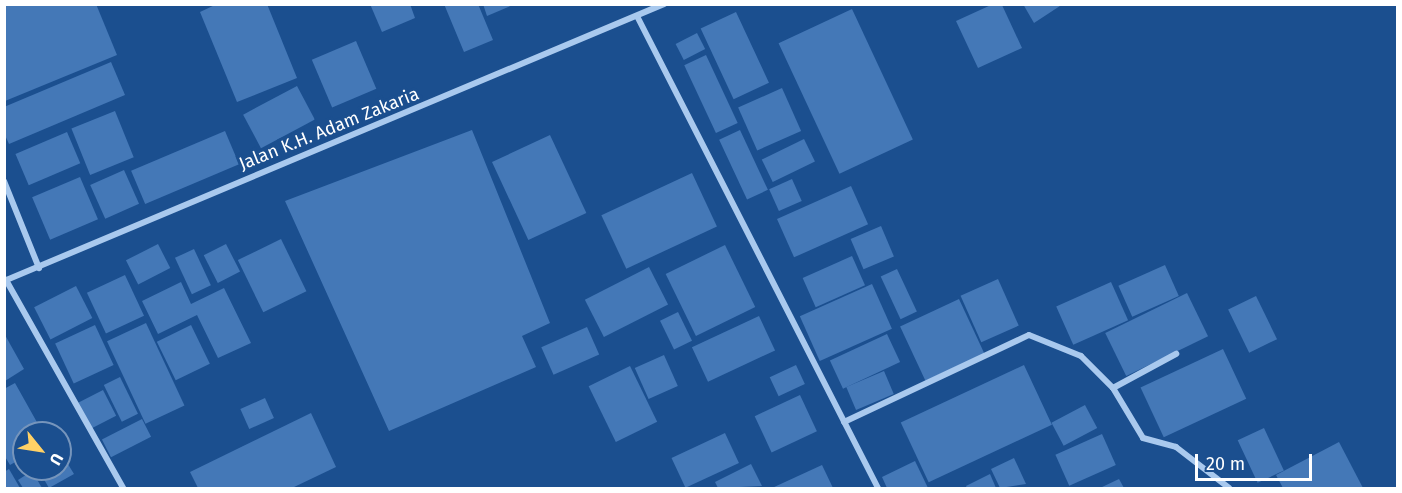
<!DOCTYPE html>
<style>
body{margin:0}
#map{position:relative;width:1402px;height:493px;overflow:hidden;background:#1b4f8f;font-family:"Fira Sans",sans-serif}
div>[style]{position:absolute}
.building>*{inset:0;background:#4478b7;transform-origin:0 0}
.minor>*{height:6px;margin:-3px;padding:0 3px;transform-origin:3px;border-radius:3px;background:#a9c9ee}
span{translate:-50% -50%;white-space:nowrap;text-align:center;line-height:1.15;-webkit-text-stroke:6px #1b4f8f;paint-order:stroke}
.street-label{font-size:18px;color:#fff}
.frame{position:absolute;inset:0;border:6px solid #fff;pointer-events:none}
.north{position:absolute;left:12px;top:421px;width:60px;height:60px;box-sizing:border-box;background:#1b4f8f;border:2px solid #7695bc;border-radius:50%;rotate:120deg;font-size:16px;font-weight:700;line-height:24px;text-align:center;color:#fff}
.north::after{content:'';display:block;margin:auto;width:21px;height:27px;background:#ffd166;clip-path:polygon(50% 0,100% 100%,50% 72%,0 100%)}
.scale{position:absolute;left:1195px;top:454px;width:117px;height:27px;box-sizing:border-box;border:3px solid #fff;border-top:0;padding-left:8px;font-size:18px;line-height:21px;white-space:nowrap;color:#fff;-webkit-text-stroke:4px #1b4f8f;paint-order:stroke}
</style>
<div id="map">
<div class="building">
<i style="clip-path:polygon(10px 4px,96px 4px,117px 55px,5px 101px,4px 7px)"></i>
<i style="clip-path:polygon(217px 4px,267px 4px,297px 78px,237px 102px,200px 12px)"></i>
<i style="clip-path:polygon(370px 4px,410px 4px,415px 18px,382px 32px)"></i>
<i style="clip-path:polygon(444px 4px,478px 4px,493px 40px,464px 52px)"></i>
<i style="clip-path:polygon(483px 4px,515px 4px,487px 16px)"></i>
<i style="clip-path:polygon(1023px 4px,1063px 4px,1034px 23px)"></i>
<i style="clip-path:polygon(991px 5px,1002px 5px,1022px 48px,978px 68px,956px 21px)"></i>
<i style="left:852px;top:9px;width:144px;height:81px;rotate:65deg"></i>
<i style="left:736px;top:12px;width:78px;height:39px;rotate:65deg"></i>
<i style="left:697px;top:33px;width:18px;height:24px;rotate:63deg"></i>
<i style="left:356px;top:41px;width:52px;height:48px;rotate:67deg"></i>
<i style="left:706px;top:55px;width:75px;height:24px;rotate:65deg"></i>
<i style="clip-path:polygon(111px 62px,125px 95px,9px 144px,4px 133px,4px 107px)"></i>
<i style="left:297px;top:86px;width:38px;height:61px;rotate:62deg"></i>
<i style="left:782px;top:88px;width:47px;height:48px;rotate:66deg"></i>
<i style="left:115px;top:111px;width:50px;height:47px;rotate:68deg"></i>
<i style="clip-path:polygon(472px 130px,550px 323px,522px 336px,536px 367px,389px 431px,285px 201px)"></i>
<i style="left:740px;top:130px;width:66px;height:23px;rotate:65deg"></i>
<i style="left:225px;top:131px;width:36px;height:102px;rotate:67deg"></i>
<i style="left:67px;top:132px;width:34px;height:56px;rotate:67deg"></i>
<i style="left:550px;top:135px;width:86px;height:64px;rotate:65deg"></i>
<i style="left:804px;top:139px;width:25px;height:47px;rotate:64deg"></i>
<i style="left:124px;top:170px;width:37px;height:37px;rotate:66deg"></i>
<i style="left:692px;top:173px;width:59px;height:100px;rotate:65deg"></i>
<i style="left:80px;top:177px;width:46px;height:52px;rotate:67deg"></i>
<i style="left:792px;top:179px;width:24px;height:25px;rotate:66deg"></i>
<i style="left:851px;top:186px;width:42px;height:81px;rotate:66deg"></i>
<i style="left:881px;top:226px;width:33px;height:33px;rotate:67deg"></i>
<i style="left:281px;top:239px;width:58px;height:48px;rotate:64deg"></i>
<i style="left:158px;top:244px;width:27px;height:36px;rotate:63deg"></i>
<i style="left:226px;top:244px;width:31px;height:25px;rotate:63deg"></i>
<i style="left:725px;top:245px;width:69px;height:66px;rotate:64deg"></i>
<i style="left:194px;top:249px;width:40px;height:21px;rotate:65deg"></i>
<i style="left:852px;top:256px;width:32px;height:54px;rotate:66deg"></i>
<i style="left:1165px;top:265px;width:34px;height:51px;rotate:66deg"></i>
<i style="left:649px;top:267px;width:42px;height:72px;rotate:63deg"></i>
<i style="left:897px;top:269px;width:47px;height:18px;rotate:65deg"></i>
<i style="left:125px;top:275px;width:45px;height:42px;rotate:65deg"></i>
<i style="left:998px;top:279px;width:51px;height:41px;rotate:66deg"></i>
<i style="clip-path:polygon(181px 282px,191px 304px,224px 288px,251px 343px,218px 358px,197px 315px,158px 334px,142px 301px)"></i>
<i style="left:1111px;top:282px;width:42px;height:60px;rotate:66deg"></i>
<i style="left:872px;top:284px;width:49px;height:79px;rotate:66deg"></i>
<i style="left:76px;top:286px;width:36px;height:47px;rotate:63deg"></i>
<i style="left:1187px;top:293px;width:48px;height:91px;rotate:64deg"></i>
<i style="left:1256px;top:296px;width:48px;height:31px;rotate:64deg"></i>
<i style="left:959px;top:299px;width:60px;height:65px;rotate:65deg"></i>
<i style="left:678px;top:312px;width:32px;height:20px;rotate:64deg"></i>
<i style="left:759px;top:316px;width:38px;height:74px;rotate:65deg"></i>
<i style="left:146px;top:323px;width:91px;height:43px;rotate:65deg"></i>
<i style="left:95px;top:325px;width:44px;height:44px;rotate:65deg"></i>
<i style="left:191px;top:325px;width:43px;height:38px;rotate:64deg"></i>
<i style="left:587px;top:327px;width:30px;height:50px;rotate:66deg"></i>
<i style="left:887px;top:334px;width:31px;height:63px;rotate:65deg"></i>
<i style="clip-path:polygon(5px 335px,24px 369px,5px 381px)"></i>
<i style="left:1223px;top:349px;width:55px;height:91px;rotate:65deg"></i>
<i style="left:664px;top:355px;width:34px;height:32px;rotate:66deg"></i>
<i style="left:796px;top:365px;width:21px;height:29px;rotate:65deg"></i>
<i style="left:1024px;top:365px;width:66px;height:136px;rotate:65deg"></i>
<i style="left:630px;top:366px;width:62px;height:46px;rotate:64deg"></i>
<i style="left:884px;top:371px;width:25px;height:41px;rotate:67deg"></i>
<i style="left:120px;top:377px;width:41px;height:18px;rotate:64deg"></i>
<i style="clip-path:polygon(15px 383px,43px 433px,24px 433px,24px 457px,10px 465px,4px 455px,4px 389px)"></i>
<i style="left:103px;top:390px;width:29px;height:29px;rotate:63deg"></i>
<i style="left:800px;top:395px;width:40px;height:50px;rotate:65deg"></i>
<i style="left:265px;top:398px;width:22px;height:27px;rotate:66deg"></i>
<i style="left:1085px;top:405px;width:26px;height:38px;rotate:62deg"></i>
<i style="clip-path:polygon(311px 413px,336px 467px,292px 488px,198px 488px,190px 472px)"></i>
<i style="left:142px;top:419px;width:20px;height:45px;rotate:63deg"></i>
<i style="left:1264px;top:428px;width:47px;height:29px;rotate:65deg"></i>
<i style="left:725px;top:433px;width:33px;height:59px;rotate:65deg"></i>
<i style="left:1102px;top:434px;width:34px;height:51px;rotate:66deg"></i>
<i style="clip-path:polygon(1339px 442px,1363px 488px,1283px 488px,1276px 475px)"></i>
<i style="clip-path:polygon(60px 451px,74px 474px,49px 488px,38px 469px,60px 469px)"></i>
<i style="clip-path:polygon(1014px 458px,1026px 484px,1000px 488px,991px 469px)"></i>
<i style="clip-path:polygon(915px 461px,928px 488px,887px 488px,882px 477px)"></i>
<i style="clip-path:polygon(751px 464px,762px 486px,718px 488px,715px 482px)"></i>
<i style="clip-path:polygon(822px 465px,833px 488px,772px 488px)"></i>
<i style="clip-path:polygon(9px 469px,20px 488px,4px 488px,4px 472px)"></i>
<i style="clip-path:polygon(32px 471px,42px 488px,23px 488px,18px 480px)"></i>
<i style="clip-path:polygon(990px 474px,996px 488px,967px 488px,966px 486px)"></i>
<i style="clip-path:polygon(1119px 479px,1124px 488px,1100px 488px)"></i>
</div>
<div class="minor">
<i style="left:638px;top:18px;width:528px;rotate:62.95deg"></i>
<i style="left:4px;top:181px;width:94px;rotate:68.1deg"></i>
<i style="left:6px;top:280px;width:239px;rotate:60.6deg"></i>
<i style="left:4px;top:281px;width:716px;rotate:-22.77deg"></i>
<i style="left:1113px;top:388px;width:72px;rotate:-28.4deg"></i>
<i style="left:844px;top:422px;width:204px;rotate:-25.2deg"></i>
<i style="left:1029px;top:335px;width:56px;rotate:22deg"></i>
<i style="left:1081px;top:356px;width:45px;rotate:45deg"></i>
<i style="left:1113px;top:388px;width:58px;rotate:59deg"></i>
<i style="left:1143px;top:438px;width:34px;rotate:15deg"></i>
<i style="left:1176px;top:447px;width:67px;rotate:37.7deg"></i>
</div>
<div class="street-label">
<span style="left:329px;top:129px;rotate:-22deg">Jalan K.H. Adam Zakaria</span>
</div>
<div class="frame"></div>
<div class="north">U</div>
<div class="scale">20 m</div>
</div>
